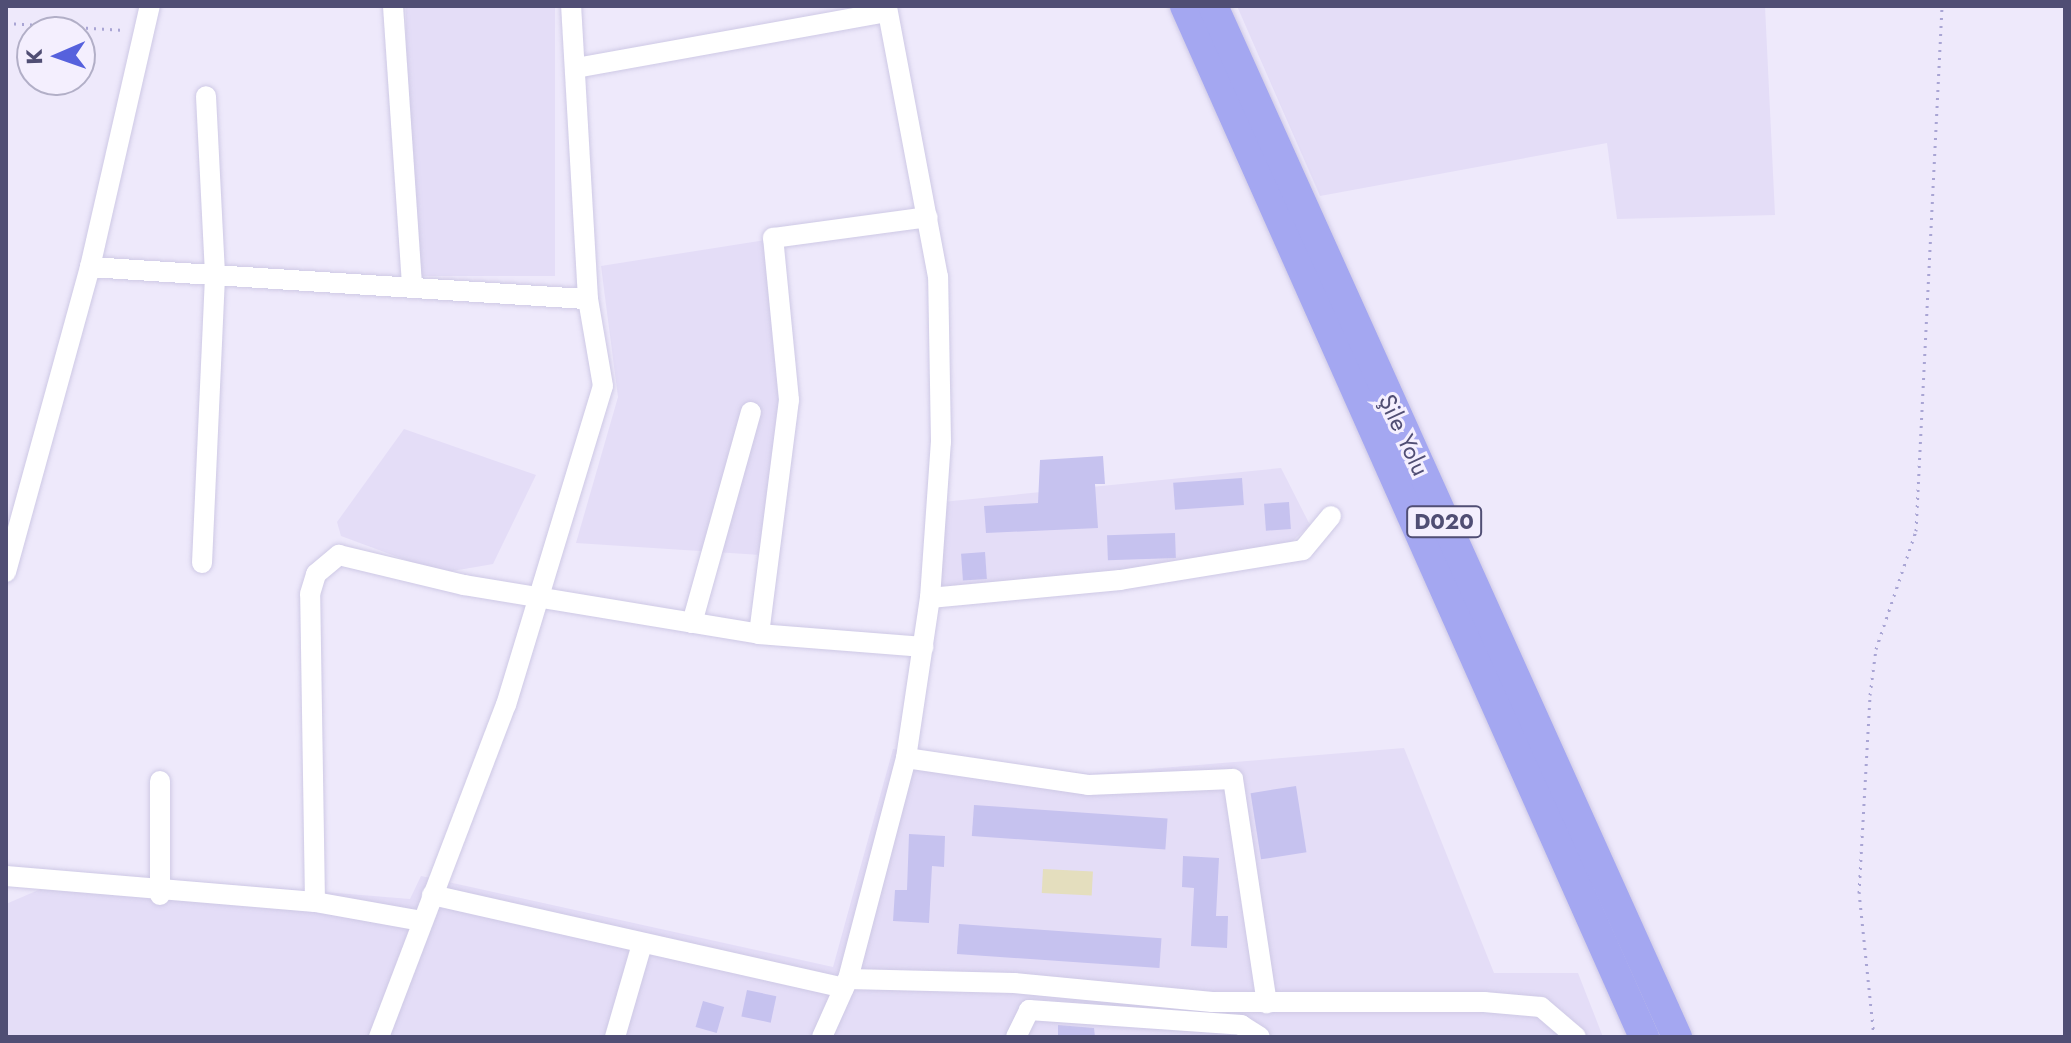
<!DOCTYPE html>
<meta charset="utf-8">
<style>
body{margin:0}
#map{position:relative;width:2071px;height:1043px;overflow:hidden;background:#eee9fb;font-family:Jost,sans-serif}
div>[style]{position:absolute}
.residential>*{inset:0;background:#e4ddf7;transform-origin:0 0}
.water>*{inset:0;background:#e4debe;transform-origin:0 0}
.building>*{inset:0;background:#c6c2ef;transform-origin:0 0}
.path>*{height:3px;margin-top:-1.5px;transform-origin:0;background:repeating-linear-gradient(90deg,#a9a5d4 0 2px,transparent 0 8px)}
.roads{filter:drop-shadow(0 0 2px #cec9e5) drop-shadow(0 0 2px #cec9e5)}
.minor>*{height:20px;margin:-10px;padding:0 10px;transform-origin:10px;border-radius:10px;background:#fff}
.highway>*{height:30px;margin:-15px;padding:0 15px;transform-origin:15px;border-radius:15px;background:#a4a7f1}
span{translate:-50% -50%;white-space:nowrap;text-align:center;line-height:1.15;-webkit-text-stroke:6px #f4effe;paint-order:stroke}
.shield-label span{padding:2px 6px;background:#f4effe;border:2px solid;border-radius:6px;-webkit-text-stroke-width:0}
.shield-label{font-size:22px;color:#504e74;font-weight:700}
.street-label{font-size:24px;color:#504e74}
.frame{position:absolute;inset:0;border:8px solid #504e74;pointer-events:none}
.north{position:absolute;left:16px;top:16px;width:80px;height:80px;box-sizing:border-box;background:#f4effe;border:2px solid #b2afc7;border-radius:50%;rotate:268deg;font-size:22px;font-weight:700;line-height:32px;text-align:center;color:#504e74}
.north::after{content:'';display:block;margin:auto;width:28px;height:36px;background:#5661dd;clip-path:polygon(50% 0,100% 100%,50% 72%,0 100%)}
</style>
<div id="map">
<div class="residential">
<i style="left:406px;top:6px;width:149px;height:270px"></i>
<i style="clip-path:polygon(1237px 6px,1765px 6px,1775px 215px,1617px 219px,1607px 143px,1320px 196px)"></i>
<i style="clip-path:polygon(765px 240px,783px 373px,761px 555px,576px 543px,618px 397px,601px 266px)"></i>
<i style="clip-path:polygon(404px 429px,536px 475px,493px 564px,441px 573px,341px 536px,337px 522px)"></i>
<i style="clip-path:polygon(1281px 468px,1310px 525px,1273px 559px,938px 599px,942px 502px)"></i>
<i style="clip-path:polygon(1404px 748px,1494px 973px,1578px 973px,1603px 1037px,6px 1037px,6px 904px,80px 872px,410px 899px,421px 876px,833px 967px,893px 749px,1089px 774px)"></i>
</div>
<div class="water">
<i style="left:1043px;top:869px;width:50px;height:24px;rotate:3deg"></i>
</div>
<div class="building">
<i style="clip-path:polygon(1103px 456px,1105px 484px,1095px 484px,1098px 528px,986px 533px,984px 506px,1038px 503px,1040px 460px)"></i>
<i style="left:1242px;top:478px;width:27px;height:69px;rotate:86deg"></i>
<i style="left:1289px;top:502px;width:27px;height:25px;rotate:86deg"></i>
<i style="left:1175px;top:533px;width:25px;height:68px;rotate:88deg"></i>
<i style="left:985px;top:552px;width:27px;height:24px;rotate:86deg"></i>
<i style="left:1296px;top:786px;width:67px;height:46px;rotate:81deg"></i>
<i style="left:974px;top:805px;width:194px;height:31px;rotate:4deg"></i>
<i style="clip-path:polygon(909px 834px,945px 836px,944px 867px,932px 866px,929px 923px,893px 921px,895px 890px,907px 890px)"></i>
<i style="clip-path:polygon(1183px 856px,1219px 858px,1216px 916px,1228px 916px,1227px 948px,1191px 946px,1194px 888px,1182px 887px)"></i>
<i style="left:959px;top:924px;width:203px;height:30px;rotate:4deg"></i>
<i style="left:747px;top:990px;width:30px;height:27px;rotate:12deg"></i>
<i style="left:703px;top:1001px;width:22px;height:27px;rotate:16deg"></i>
<i style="clip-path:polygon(1058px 1025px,1094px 1028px,1095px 1037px,1058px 1037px)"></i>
</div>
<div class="path">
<i style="left:6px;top:23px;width:119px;rotate:3.4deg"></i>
<i style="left:1874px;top:1037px;width:145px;rotate:-95.9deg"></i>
<i style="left:1859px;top:893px;width:198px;rotate:-86.8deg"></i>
<i style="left:1870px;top:695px;width:46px;rotate:-82.6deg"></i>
<i style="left:1876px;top:649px;width:125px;rotate:-71.3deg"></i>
<i style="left:1916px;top:531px;width:526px;rotate:-87.16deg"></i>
</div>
<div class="roads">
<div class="minor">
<i style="left:393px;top:6px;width:281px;rotate:86.1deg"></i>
<i style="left:576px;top:68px;width:316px;rotate:-10.2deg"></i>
<i style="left:90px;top:267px;width:499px;rotate:3.7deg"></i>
<i style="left:202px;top:563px;width:289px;rotate:-87.4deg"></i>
<i style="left:215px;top:274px;width:178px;rotate:-92.9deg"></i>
<i style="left:6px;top:572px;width:316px;rotate:-74.6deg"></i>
<i style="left:90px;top:267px;width:268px;rotate:-77.1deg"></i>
<i style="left:930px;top:598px;width:191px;rotate:-5.4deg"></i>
<i style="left:1120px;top:580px;width:185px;rotate:-9.3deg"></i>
<i style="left:1303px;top:550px;width:44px;rotate:-50.5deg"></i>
<i style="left:692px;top:623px;width:219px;rotate:-74.4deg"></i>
<i style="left:759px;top:634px;width:236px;rotate:-82.7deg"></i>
<i style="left:789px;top:400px;width:163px;rotate:-95.6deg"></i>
<i style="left:773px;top:238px;width:156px;rotate:-7.7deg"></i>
<i style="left:906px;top:758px;width:184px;rotate:8.4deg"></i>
<i style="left:1088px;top:785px;width:145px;rotate:-2.4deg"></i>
<i style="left:1233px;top:779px;width:227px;rotate:81.4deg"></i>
<i style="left:160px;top:781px;width:114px;rotate:90deg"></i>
<i style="left:6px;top:876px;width:310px;rotate:4.8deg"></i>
<i style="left:315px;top:902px;width:109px;rotate:10.1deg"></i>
<i style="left:432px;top:895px;width:422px;rotate:12.7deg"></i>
<i style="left:315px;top:902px;width:308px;rotate:-90.9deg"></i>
<i style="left:310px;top:594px;width:21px;rotate:-73deg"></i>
<i style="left:316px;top:574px;width:30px;rotate:-40deg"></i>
<i style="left:339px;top:555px;width:129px;rotate:13.5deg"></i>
<i style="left:464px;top:585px;width:299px;rotate:9.4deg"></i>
<i style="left:759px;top:634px;width:165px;rotate:4.5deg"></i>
<i style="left:848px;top:979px;width:166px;rotate:1.4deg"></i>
<i style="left:1014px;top:983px;width:199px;rotate:5.5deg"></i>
<i style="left:1212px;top:1002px;width:272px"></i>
<i style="left:1484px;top:1002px;width:57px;rotate:5deg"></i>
<i style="left:1541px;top:1007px;width:46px;rotate:40.6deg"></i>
<i style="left:379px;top:1037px;width:355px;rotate:-69.1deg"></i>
<i style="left:506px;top:705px;width:333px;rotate:-73.1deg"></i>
<i style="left:603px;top:386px;width:88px;rotate:-99.8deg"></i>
<i style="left:588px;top:299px;width:293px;rotate:-93.3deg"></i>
<i style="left:615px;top:1037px;width:97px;rotate:-73.8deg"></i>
<i style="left:822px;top:1037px;width:64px;rotate:-65.9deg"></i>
<i style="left:848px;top:979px;width:228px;rotate:-75.3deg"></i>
<i style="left:906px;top:758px;width:162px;rotate:-81.5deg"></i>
<i style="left:930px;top:598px;width:156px;rotate:-86deg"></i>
<i style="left:941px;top:442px;width:165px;rotate:-91deg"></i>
<i style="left:938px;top:277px;width:276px;rotate:-100.7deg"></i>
<i style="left:1016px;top:1037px;width:30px;rotate:-64deg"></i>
<i style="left:1029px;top:1010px;width:213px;rotate:4deg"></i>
<i style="left:1241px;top:1025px;width:22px;rotate:32deg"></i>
</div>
<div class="highway">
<i style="left:1185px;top:6px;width:1129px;rotate:66deg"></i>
<i style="left:1213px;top:6px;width:1131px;rotate:65.77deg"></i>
</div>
</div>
<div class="shield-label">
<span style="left:1444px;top:522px">D020</span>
</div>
<div class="street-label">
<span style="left:1404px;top:435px;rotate:65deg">Şile Yolu</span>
</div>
<div class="frame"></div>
<div class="north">K</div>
</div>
